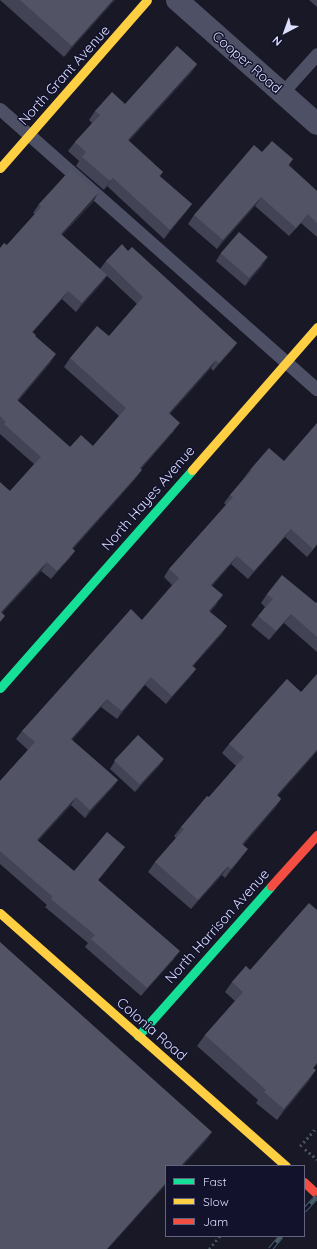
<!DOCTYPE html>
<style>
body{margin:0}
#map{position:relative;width:317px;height:1249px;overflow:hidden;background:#181826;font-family:Quicksand,sans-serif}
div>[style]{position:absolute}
.path>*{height:2.5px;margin-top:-1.25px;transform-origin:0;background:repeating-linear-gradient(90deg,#46545f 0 2px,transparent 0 5px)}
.lane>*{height:13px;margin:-6.5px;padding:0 6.5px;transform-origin:6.5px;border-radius:6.5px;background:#4e5066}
.street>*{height:22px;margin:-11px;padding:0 11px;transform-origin:11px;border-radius:11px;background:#4e5066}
.fast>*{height:9px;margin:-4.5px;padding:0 4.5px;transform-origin:4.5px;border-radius:4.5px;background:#16e098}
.slow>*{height:9px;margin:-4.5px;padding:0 4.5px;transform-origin:4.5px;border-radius:4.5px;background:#ffcf43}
.jam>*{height:9px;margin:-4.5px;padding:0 4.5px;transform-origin:4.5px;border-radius:4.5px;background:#f24e42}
.rail>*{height:4.5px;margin-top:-2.25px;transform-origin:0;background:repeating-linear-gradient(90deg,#12122c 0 9px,#455e6a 0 18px);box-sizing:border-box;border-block:1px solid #455e6a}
.wall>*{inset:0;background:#424354}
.shaded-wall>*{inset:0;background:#2a2b3a}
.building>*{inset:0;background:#525466;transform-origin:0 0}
span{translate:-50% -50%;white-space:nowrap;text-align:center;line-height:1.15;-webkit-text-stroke:3px #12122c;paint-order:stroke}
.street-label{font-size:14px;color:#dddffe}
.legend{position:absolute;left:165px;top:1165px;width:140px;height:72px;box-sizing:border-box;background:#12122c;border:1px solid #636480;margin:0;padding:5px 7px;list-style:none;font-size:12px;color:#dddffe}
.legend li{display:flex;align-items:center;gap:8px;height:20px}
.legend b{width:20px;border:1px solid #636480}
.north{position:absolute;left:265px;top:12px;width:40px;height:40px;-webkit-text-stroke:3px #12122c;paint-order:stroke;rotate:221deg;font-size:11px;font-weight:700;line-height:16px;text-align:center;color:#dddffe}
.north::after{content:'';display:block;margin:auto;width:14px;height:18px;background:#dddffe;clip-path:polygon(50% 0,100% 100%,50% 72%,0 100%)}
</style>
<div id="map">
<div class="path">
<i style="left:300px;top:1146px;width:25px;rotate:-48deg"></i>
<i style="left:305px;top:1149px;width:16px;rotate:40deg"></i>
<i style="left:209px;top:1249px;width:17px;rotate:-50deg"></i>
</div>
<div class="lane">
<i style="left:282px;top:93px;width:52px;rotate:-48.1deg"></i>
<i style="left:0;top:109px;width:423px;rotate:41.5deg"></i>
</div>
<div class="street">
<i style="left:177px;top:0;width:187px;rotate:41.5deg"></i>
</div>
<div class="fast">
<i style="left:0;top:688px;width:290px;rotate:-48.6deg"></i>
<i style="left:138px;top:1036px;width:200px;rotate:-48.4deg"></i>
</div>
<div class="slow">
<i style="left:0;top:168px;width:223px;rotate:-48.8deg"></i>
<i style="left:192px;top:470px;width:190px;rotate:-48.8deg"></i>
<i style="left:0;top:913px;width:382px;rotate:41.5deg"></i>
</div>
<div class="jam">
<i style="left:271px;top:886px;width:69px;rotate:-48deg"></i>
<i style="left:304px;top:1182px;width:18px;rotate:43deg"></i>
</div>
<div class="rail">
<i style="left:304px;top:1210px;width:19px;rotate:-47deg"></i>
<i style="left:270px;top:1249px;width:17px;rotate:-50deg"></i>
</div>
<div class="wall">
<i style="clip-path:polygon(0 0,115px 0,64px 57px)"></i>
<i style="clip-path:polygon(309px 0,317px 0,317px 7px)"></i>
<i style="clip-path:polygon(197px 64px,191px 73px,129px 141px,163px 172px,160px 176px,192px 204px,185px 213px,164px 239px,107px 186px,104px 190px,76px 166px,79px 161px,68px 151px,75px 142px,92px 123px,89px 120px,95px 111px,125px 104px)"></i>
<i style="clip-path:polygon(262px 152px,293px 159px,289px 165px,317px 191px,317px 237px,301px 223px,289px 236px,255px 206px,217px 249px,188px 224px,194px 215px)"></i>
<i style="clip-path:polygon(evenodd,98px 193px,93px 202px,62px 235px,100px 269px,106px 261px,128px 251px,237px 343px,231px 351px,213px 371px,211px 368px,170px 414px,174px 431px,141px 469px,136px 478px,73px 549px,75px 551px,69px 559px,51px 579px,41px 571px,2px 613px,0 623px,10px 491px,34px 464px,0 434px,0 248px,7px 245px,35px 214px,33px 213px,39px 204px,98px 193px,107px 276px,137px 304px,109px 336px,70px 358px,64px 367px,119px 416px,93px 446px,70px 447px,18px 401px,51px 362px,33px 332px,62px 299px,76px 312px,101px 284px,107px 276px)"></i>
<i style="clip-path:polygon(221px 253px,263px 265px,245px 286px,216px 261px)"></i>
<i style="clip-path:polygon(250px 470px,317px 545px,307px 557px,285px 537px,248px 579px,231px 564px,212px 586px,217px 604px,210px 612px,227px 626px,221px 635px,193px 666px,196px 669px,190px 677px,166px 704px,145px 685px,117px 719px,101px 707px,72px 740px,118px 780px,112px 788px,85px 818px,71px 805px,38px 841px,74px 871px,125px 847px,98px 880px,174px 959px,141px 996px,85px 947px,88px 943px,45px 907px,47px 905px,0 864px,0 781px,28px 750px,16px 739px,22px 731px,142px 620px,172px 585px,164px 577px,169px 569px,226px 505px,224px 503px,230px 495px,244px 478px)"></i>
<i style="clip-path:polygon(267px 594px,316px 603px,317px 602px,317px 652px,284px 623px,269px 640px,251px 625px,265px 607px,261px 603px)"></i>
<i style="clip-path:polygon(287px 679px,278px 796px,281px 799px,275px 808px,243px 845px,241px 858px,225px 878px,222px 875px,191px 909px,148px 872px,155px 862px,176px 838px,174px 836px,181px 827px,209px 797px,236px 766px,222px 753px,229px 744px)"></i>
<i style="clip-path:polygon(164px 759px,158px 767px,135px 792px,110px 769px,115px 761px)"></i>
<i style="clip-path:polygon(246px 966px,314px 1068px,309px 1081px,277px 1120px,256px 1103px,258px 1100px,197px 1046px,205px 1035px,235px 1001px,225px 992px,232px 982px)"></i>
</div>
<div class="shaded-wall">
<i style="clip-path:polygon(113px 0,115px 0,64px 57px,72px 46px)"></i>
<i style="clip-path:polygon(197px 64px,191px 73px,122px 149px,128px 140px)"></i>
<i style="clip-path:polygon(113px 178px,104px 190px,110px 181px)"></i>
<i style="clip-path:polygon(98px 193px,93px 202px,55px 242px,61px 234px)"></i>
<i style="clip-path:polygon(261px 197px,255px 206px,217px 249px,223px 240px)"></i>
<i style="clip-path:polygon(192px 204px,185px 213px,164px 239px,170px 230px)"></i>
<i style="clip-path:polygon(268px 257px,263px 265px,245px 286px,250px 278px)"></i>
<i style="clip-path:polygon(107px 275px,101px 284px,76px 312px,82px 303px)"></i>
<i style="clip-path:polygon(68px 291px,62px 299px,26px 340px,32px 332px)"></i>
<i style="clip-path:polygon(237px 343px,231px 351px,213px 371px,219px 363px)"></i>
<i style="clip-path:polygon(56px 354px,51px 362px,11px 408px,17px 400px)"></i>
<i style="clip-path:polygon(216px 360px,211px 368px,163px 422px,169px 413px)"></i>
<i style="clip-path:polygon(180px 423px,174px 431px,134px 476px,140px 468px)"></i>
<i style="clip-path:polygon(142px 470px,136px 478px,66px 556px,72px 548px)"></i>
<i style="clip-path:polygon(291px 529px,285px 537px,248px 579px,254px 571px)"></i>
<i style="clip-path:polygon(75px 551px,69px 559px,51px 579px,57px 571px)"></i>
<i style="clip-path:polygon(237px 556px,231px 564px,205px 593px,211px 585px)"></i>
<i style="clip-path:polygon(47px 562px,41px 571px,0 615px,0 613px)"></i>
<i style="clip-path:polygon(223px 595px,217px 604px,203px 619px,209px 611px)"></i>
<i style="clip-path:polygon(291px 614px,284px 623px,269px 640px,276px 631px)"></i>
<i style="clip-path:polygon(227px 626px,221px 635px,186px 674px,192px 666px)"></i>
<i style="clip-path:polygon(196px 669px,190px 677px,166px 704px,172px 696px)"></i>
<i style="clip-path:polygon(151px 677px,145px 685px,117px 719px,122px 711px)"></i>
<i style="clip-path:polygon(107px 699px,101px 707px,66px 747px,71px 739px)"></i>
<i style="clip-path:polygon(317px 750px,317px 752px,271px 804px,277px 795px)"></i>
<i style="clip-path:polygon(164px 759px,158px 767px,135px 792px,141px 784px)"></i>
<i style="clip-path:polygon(118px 780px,112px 788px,85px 818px,90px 810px)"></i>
<i style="clip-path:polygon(76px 797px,71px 805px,32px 848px,37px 840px)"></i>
<i style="clip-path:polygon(281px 799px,275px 808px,235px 853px,242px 844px)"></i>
<i style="clip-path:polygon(125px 847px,119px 855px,92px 888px,98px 880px)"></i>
<i style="clip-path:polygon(248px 849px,241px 858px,225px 878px,231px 869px)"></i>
<i style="clip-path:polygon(228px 866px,222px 875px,191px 909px,198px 900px)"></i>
<i style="clip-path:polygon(180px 951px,174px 959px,141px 996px,147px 988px)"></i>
<i style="clip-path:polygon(317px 1063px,317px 1065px,305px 1078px)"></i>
<i style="clip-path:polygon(316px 1070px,309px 1081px,277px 1120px,284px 1109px)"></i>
<i style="clip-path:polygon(212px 1132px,207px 1140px,183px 1166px,181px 1166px)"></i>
<i style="clip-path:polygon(166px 1183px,166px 1185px,108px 1249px,107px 1249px)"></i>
</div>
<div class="building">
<i style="clip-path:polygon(20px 0,113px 0,72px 46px)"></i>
<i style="clip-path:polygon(177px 46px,197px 64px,128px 140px,163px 172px,159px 176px,192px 204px,170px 230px,113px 178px,110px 181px,82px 157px,86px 152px,75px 142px,100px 115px,95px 111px,112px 92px,125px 104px)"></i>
<i style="clip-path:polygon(272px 141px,293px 159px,288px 165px,317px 191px,317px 223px,308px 214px,296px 228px,261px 197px,223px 240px,194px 215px,254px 145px,262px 152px)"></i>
<i style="clip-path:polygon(71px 169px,98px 193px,61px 234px,107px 275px,82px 303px,68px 291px,32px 332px,36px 335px,35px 336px,56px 354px,17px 400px,70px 447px,81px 435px,93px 446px,126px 408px,70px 358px,97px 326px,109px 336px,143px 297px,106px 261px,122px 244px,128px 251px,132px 247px,237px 343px,219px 363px,216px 360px,169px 413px,180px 423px,140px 468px,142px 470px,72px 548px,75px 551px,57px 571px,47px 562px,1px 612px,5px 616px,0 622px,0 482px,10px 491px,41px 457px,4px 424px,6px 422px,0 416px,0 248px,4px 243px,7px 245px,41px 207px,39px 204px)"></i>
<i style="left:239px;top:232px;width:38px;height:28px;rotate:41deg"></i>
<i style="clip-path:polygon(317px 423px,317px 544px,313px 549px,291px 529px,254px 571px,237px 556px,211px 585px,223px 595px,209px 611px,227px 626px,192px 666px,196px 669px,172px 696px,151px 677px,122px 711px,107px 699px,71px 739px,118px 780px,90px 810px,76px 797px,37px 840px,74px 871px,107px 832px,125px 847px,98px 880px,180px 951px,147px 988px,91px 939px,95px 935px,51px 899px,53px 897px,0 851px,0 781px,35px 742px,22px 731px,131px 609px,142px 620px,179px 578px,169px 569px,233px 497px,230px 495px,251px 471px,250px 470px,269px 448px,284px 461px)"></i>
<i style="clip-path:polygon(282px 575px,316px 603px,317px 602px,317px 637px,291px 614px,276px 631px,258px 616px,273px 599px,267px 594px)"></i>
<i style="clip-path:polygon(317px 674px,317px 750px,277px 795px,281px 799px,242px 844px,248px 849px,231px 869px,228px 866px,198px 900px,155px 862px,184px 829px,181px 827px,207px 796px,209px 797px,244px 757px,229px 744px,287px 679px,301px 692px)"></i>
<i style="left:138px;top:735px;width:35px;height:35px;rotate:43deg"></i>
<i style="clip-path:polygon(309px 903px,317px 910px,317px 1063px,313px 1068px,316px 1070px,284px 1109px,264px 1092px,266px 1090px,205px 1035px,243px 992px,232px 982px,246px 966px,250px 970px)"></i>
<i style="clip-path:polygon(0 942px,212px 1132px,181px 1166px,166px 1166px,166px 1183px,107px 1249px,0 1249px)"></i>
</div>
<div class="street-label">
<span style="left:247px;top:62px;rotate:41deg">Cooper Road</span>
<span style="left:64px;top:75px;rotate:-48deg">North Grant Avenue</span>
<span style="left:148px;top:498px;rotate:-49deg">North Hayes Avenue</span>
<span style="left:217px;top:926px;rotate:-48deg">North Harrison Avenue</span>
<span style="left:152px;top:1029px;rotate:41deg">Colonia Road</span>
</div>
<ul class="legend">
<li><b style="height:5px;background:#16e098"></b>Fast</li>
<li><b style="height:5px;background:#ffcf43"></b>Slow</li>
<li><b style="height:5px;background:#f24e42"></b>Jam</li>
</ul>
<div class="north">N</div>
</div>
